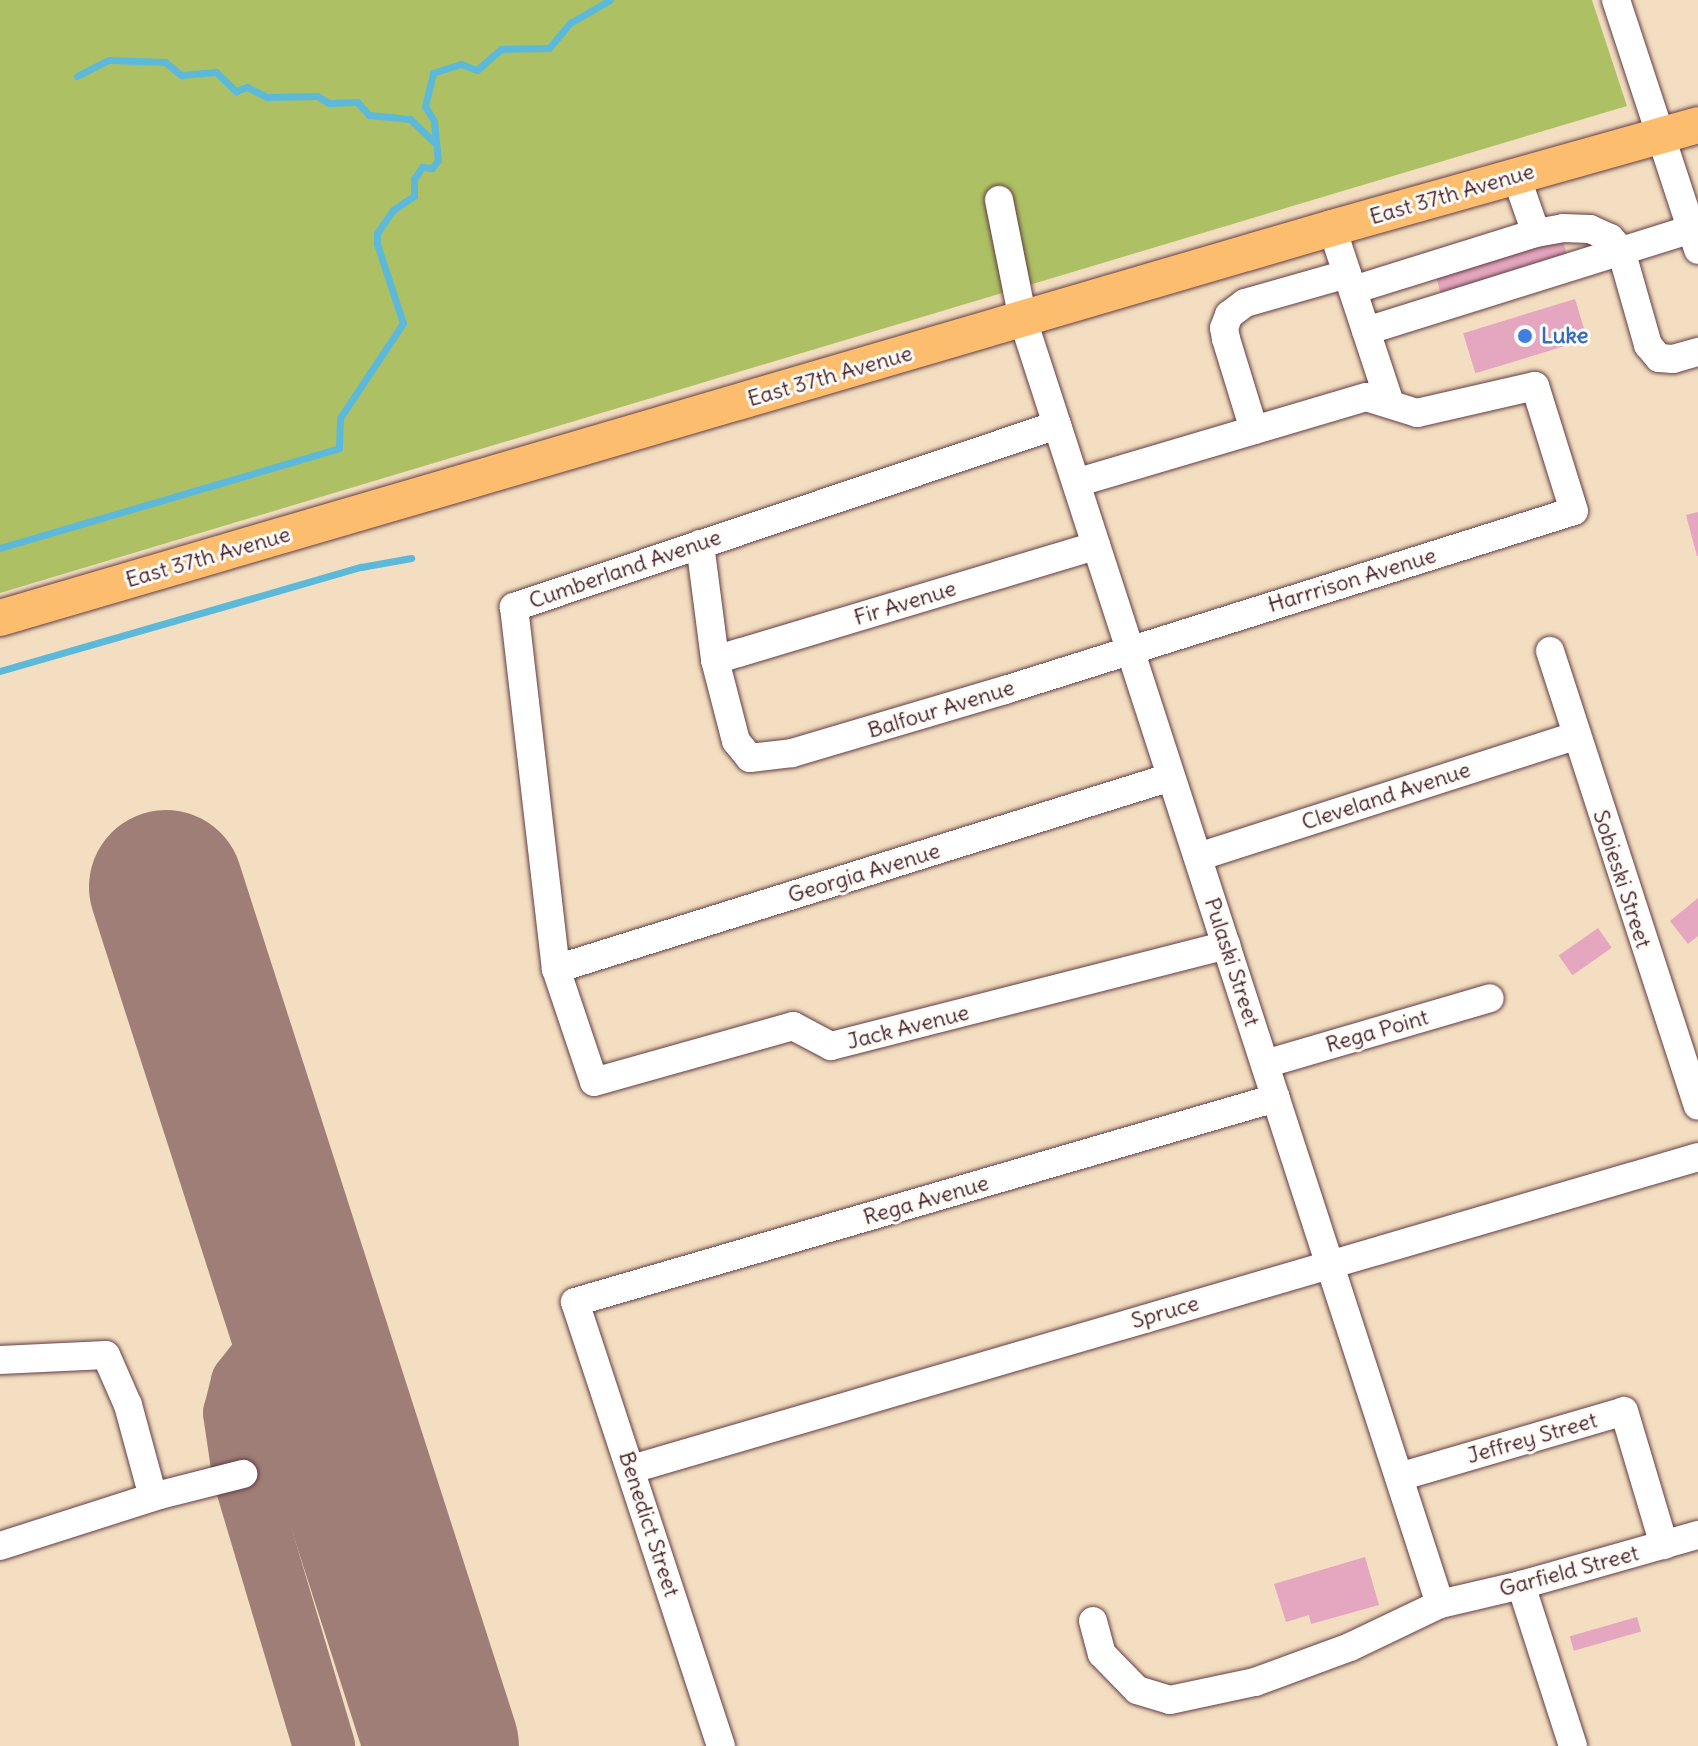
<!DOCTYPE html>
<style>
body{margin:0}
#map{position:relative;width:1698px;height:1746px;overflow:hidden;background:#f3dec1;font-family:Delius,sans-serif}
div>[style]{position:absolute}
.green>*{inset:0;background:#adc164}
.stream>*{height:7px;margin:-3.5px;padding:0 3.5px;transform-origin:3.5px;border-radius:3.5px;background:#5cb9da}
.taxiway>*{height:62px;margin:-31px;padding:0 31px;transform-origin:31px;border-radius:31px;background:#9e7e76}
.runway>*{height:154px;margin:-77px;padding:0 77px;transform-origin:77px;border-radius:77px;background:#9e7e76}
.building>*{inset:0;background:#e5a6c0;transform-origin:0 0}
.roads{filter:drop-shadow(0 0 2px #633c42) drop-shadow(0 0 2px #633c42)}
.minor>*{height:28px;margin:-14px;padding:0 14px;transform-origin:14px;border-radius:14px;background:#fff}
.major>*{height:36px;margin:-18px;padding:0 18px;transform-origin:18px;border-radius:18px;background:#fcbd6f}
.dots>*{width:22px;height:22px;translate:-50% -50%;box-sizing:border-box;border:4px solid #fdfcf7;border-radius:50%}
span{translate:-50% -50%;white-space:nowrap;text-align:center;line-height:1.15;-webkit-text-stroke:6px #fdfcf7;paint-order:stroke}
.street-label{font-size:22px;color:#4a1f2b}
.shop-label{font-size:22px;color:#366cbe;font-weight:700}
.left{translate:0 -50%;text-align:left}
</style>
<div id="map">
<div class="green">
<i style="clip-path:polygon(0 0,1592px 0,1627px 106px,0 593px)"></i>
</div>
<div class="stream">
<i style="left:77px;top:76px;width:36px;rotate:-27deg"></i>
<i style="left:109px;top:60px;width:56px;rotate:2deg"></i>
<i style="left:165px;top:62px;width:21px;rotate:39deg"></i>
<i style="left:181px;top:75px;width:35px;rotate:-5deg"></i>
<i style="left:216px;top:72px;width:28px;rotate:44deg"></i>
<i style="left:236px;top:91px;width:12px;rotate:-20deg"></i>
<i style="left:247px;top:87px;width:22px;rotate:27deg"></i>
<i style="left:267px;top:97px;width:50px;rotate:-1.1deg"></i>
<i style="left:317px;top:96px;width:14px;rotate:30deg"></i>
<i style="left:329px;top:103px;width:28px;rotate:-2deg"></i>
<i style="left:357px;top:102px;width:18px;rotate:47deg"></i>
<i style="left:369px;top:115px;width:41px;rotate:5.6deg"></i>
<i style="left:410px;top:119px;width:32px;rotate:44deg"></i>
<i style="left:0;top:548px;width:353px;rotate:-16.4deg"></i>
<i style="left:339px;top:448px;width:30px;rotate:-88deg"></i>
<i style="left:340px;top:418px;width:114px;rotate:-56.4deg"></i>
<i style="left:403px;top:323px;width:83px;rotate:-108.2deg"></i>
<i style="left:377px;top:244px;width:11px;rotate:-90deg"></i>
<i style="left:377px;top:233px;width:28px;rotate:-55deg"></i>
<i style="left:393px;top:210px;width:25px;rotate:-34deg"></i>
<i style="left:414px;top:196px;width:17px;rotate:-90deg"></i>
<i style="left:414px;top:179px;width:14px;rotate:-56deg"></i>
<i style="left:422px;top:167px;width:10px;rotate:6deg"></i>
<i style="left:432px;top:168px;width:10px;rotate:-53deg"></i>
<i style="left:438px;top:160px;width:39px;rotate:-96deg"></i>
<i style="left:434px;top:121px;width:17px;rotate:-121deg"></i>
<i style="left:425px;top:106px;width:34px;rotate:-76deg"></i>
<i style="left:433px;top:73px;width:29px;rotate:-18deg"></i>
<i style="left:461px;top:64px;width:17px;rotate:21deg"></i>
<i style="left:477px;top:70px;width:32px;rotate:-41deg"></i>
<i style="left:501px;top:49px;width:48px;rotate:-1.2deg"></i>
<i style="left:549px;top:48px;width:33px;rotate:-50deg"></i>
<i style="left:570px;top:23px;width:46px;rotate:-29.9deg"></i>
<i style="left:0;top:671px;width:376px;rotate:-16.1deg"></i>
<i style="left:361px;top:567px;width:51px;rotate:-10.2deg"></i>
</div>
<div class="taxiway">
<i style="left:309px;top:1332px;width:50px;rotate:153.9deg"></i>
<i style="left:264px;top:1354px;width:36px;rotate:128deg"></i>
<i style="left:242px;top:1382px;width:32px;rotate:104deg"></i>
<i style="left:234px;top:1413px;width:62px;rotate:81.6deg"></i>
<i style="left:243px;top:1474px;width:284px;rotate:73.4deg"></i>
</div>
<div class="runway">
<i style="left:166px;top:887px;width:902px;rotate:72.19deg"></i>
</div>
<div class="building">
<i style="left:1561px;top:234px;width:25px;height:132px;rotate:74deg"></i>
<i style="left:1575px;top:299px;width:42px;height:117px;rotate:73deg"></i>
<i style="clip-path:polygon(1698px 512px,1698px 556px,1697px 556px,1686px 515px)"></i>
<i style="clip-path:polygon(1698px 898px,1698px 936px,1688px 944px,1670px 921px)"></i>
<i style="left:1598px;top:928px;width:24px;height:48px;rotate:55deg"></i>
<i style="clip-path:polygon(1365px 1557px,1379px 1605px,1311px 1624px,1309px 1615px,1286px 1622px,1274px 1584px)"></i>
<i style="left:1637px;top:1617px;width:15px;height:70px;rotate:74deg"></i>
</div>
<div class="roads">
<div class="minor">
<i style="left:1616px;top:0;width:263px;rotate:71.8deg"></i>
<i style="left:1516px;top:176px;width:60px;rotate:70.7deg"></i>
<i style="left:1536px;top:233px;width:27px;rotate:-10deg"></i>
<i style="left:1563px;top:228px;width:27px;rotate:2deg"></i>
<i style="left:1590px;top:229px;width:22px;rotate:24deg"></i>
<i style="left:1610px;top:238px;width:16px;rotate:47deg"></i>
<i style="left:1621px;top:250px;width:99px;rotate:74.1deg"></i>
<i style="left:1648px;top:345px;width:17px;rotate:50deg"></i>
<i style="left:1659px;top:358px;width:14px;rotate:4deg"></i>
<i style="left:1673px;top:359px;width:26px;rotate:-16deg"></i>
<i style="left:999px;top:200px;width:122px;rotate:78.7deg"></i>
<i style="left:1023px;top:320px;width:1350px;rotate:72.01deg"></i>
<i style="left:1332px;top:228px;width:184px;rotate:71.7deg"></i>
<i style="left:1353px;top:290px;width:192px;rotate:-17.3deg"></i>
<i style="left:1366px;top:331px;width:341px;rotate:-17.4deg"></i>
<i style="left:1057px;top:425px;width:573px;rotate:161.47deg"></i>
<i style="left:514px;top:607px;width:364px;rotate:83.4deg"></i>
<i style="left:556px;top:969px;width:119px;rotate:71.4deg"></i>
<i style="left:594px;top:1082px;width:207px;rotate:-15.7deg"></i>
<i style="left:793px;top:1026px;width:43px;rotate:27.8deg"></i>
<i style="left:831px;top:1046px;width:408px;rotate:-14.3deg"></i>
<i style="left:1254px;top:430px;width:95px;rotate:-107.1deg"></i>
<i style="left:1226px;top:339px;width:11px;rotate:-100deg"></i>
<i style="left:1224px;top:328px;width:14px;rotate:-69deg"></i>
<i style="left:1229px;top:315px;width:20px;rotate:-37deg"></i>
<i style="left:1245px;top:303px;width:106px;rotate:-15.9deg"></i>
<i style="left:700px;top:544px;width:117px;rotate:82.6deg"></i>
<i style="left:715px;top:660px;width:84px;rotate:75.5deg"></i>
<i style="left:736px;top:741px;width:22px;rotate:51deg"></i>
<i style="left:750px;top:758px;width:42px;rotate:-6.8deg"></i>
<i style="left:792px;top:753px;width:222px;rotate:-16.5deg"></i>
<i style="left:1005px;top:690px;width:596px;rotate:-17.46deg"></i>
<i style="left:1574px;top:511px;width:131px;rotate:-107.3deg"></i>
<i style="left:1535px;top:386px;width:121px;rotate:167.1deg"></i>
<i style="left:1417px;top:413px;width:53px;rotate:-162.6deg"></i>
<i style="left:1366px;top:397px;width:302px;rotate:163.5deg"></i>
<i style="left:1550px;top:651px;width:478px;rotate:72deg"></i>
<i style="left:715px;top:660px;width:398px;rotate:-16.7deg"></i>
<i style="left:1198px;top:857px;width:395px;rotate:-17.8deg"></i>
<i style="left:556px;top:969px;width:644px;rotate:-17.34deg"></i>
<i style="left:1265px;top:1064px;width:234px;rotate:-16.3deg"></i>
<i style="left:0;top:1360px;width:106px;rotate:-2.7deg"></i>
<i style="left:106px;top:1355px;width:55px;rotate:66.3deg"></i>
<i style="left:128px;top:1405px;width:95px;rotate:74.8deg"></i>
<i style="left:632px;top:1469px;width:1111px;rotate:-16.31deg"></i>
<i style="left:1399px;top:1477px;width:234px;rotate:-16.3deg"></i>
<i style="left:1624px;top:1411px;width:140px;rotate:73.4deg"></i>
<i style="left:0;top:1546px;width:168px;rotate:-17.7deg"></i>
<i style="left:160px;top:1495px;width:86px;rotate:-14.2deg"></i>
<i style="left:1521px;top:1585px;width:169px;rotate:72.1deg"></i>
<i style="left:1093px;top:1621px;width:34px;rotate:75deg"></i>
<i style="left:1102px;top:1654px;width:50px;rotate:45.8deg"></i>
<i style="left:1137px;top:1690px;width:34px;rotate:17deg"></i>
<i style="left:1170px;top:1700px;width:87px;rotate:-12deg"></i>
<i style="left:1255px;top:1682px;width:101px;rotate:-20.2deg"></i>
<i style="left:1350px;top:1647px;width:100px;rotate:-25.5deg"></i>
<i style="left:1440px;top:1604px;width:83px;rotate:-13.2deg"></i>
<i style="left:1521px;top:1585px;width:184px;rotate:-15.8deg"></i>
<i style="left:721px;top:1746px;width:467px;rotate:-108.2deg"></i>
<i style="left:575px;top:1302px;width:730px;rotate:-16.23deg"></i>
</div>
<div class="major">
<i style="left:0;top:618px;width:1388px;rotate:-16.32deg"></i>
<i style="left:1332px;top:228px;width:380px;rotate:-15.7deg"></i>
</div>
</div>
<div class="dots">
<i style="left:1525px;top:336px;background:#3f7fe0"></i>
</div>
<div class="street-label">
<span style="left:1452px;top:194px;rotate:-16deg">East 37th Avenue</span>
<span style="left:830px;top:376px;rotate:-16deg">East 37th Avenue</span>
<span style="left:208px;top:557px;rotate:-16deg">East 37th Avenue</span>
<span style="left:625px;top:569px;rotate:-19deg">Cumberland Avenue</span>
<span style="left:1352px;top:580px;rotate:-17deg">Harrrison Avenue</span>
<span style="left:905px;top:603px;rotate:-17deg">Fir Avenue</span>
<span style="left:941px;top:709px;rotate:-17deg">Balfour Avenue</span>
<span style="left:1386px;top:796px;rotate:-18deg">Cleveland Avenue</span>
<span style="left:864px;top:873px;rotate:-17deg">Georgia Avenue</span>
<span style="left:1622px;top:879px;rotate:72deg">Sobieski Street</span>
<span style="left:1232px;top:962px;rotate:72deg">Pulaski Street</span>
<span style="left:908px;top:1027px;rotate:-14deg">Jack Avenue</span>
<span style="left:1377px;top:1031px;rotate:-16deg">Rega Point</span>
<span style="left:926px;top:1200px;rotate:-16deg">Rega Avenue</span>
<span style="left:1165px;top:1312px;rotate:-16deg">Spruce</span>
<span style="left:1532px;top:1438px;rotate:-16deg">Jeffrey Street</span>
<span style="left:649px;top:1524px;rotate:72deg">Benedict Street</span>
<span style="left:1569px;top:1571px;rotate:-15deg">Garfield Street</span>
</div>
<div class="shop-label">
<span class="left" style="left:1541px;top:336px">Luke</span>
</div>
</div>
